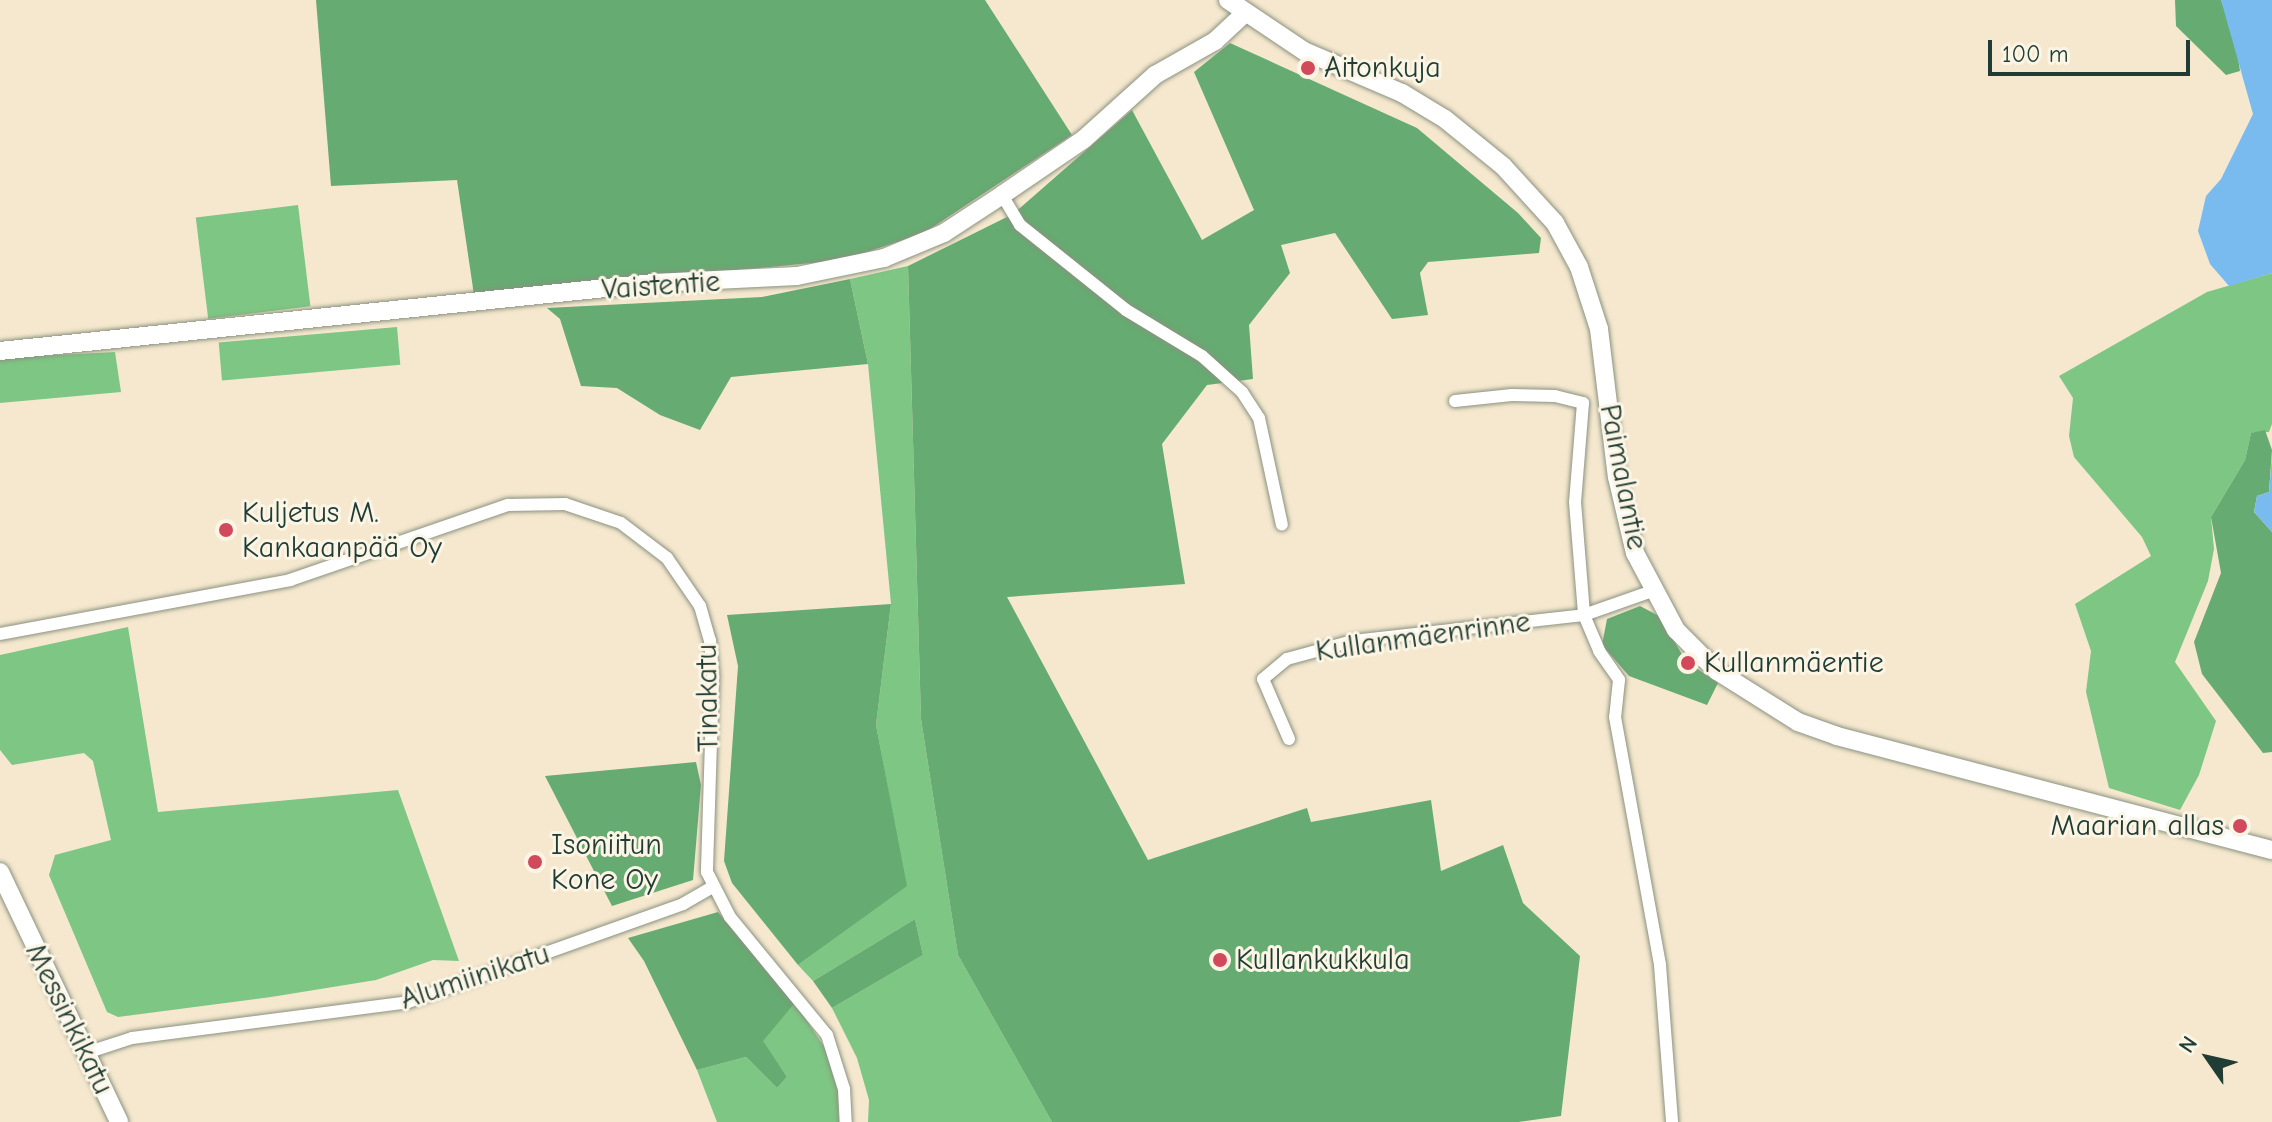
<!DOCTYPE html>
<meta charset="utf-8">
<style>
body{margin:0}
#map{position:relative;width:2272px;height:1122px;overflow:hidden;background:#f5e8ce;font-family:"Comic Neue",sans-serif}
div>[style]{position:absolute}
.green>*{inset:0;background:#7ec683;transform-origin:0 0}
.forest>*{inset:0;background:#66ab71}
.water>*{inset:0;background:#79bbee}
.roads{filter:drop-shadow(0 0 2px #8a9281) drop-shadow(0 0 2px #8a9281)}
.street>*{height:12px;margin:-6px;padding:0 6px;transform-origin:6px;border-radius:6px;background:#fff}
.secondary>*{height:18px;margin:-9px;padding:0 9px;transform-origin:9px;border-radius:9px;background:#fff}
.dots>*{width:22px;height:22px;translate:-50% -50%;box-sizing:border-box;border:4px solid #fcf5e5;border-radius:50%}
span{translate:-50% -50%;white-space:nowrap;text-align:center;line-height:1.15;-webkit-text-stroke:6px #fcf5e5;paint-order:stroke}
.poi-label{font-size:30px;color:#1f3d34}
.left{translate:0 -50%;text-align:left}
.right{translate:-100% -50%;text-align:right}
.street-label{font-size:30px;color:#1f3d34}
.north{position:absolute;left:2168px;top:1018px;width:80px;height:80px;-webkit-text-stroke:6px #fcf5e5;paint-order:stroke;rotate:304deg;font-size:22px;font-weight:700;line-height:32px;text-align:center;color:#1f3d34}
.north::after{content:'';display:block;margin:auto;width:28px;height:36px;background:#1f3d34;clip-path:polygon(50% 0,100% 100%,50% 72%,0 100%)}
.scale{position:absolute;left:1988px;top:40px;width:202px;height:36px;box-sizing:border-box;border:4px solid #1f3d34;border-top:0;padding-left:10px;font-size:24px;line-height:28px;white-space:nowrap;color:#1f3d34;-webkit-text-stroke:6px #fcf5e5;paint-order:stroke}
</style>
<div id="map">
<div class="green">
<i style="left:298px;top:205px;width:102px;height:103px;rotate:83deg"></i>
<i style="clip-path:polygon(908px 266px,921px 719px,958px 955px,1052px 1122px,868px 1122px,869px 1100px,857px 1058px,832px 1008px,923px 955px,915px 919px,813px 981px,798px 965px,906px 886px,876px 725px,891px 604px,868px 364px,850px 279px)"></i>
<i style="clip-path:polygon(2272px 273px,2272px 424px,2269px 432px,2251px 433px,2245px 460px,2211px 517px,2214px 549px,2208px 581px,2175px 662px,2216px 721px,2199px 775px,2180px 810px,2109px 788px,2086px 692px,2091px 651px,2075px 604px,2151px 556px,2142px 537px,2074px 457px,2069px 436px,2073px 398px,2059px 376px,2207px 292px)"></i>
<i style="left:397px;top:327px;width:38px;height:179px;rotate:85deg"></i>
<i style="clip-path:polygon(115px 352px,121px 392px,0 403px,0 358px)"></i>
<i style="clip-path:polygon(128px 627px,158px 812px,398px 790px,459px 961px,433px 960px,376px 980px,271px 997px,118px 1017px,107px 1012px,49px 875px,55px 855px,111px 840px,93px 761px,84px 753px,12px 765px,0 750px,0 655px)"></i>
<i style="clip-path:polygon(795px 1003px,825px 1048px,838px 1092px,839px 1122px,717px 1122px,697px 1070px,746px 1057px,777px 1088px,787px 1077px,762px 1041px)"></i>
</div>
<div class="forest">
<i style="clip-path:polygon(316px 0,985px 0,1072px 135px,924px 233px,843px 260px,474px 295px,457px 180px,331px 186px)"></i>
<i style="clip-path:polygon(2175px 0,2221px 0,2235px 36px,2240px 71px,2226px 75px,2176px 26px)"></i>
<i style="clip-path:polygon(1230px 43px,1417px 128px,1518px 213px,1541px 238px,1539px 253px,1428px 262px,1420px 273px,1428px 315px,1392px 319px,1335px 233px,1281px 245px,1290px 273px,1249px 325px,1253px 379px,1207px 385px,1162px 444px,1185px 584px,1007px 597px,1148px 860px,1307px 808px,1311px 822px,1431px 800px,1441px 871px,1503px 845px,1523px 903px,1580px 956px,1561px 1116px,1518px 1122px,1052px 1122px,958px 955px,921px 719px,908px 266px,1013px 214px,1132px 110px,1202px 240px,1254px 210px,1194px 72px)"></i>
<i style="clip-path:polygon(850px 279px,868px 364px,731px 377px,700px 430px,660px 415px,617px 388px,581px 386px,560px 319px,547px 308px,762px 297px)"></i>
<i style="clip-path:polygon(2265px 430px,2272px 450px,2269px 492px,2257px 496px,2254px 512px,2272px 532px,2272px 752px,2263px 753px,2202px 674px,2194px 642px,2221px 573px,2211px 517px,2245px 460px,2251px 433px)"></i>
<i style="clip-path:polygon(891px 604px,876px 725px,907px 886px,798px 965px,732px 883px,724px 861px,738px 666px,727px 615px)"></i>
<i style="clip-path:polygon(1640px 606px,1659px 616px,1686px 661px,1718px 683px,1707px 705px,1629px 676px,1602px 645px,1607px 619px)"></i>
<i style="clip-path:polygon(696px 762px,701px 785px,693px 880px,612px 906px,545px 776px)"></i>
<i style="clip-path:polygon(718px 912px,795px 1003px,763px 1041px,787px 1077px,777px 1088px,746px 1057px,697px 1070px,644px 961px,628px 938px)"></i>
<i style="clip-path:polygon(915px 919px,923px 955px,832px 1008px,813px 981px)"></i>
</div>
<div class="water">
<i style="clip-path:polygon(2221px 0,2272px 0,2272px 273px,2229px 286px,2210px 264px,2198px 231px,2206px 196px,2221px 179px,2253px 114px)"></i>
<i style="clip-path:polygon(2272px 456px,2272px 532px,2254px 512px,2257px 496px,2269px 492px)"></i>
</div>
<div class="roads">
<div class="street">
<i style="left:1002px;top:195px;width:35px;rotate:59deg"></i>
<i style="left:1020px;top:225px;width:136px;rotate:38.7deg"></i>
<i style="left:1126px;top:310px;width:89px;rotate:31.2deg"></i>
<i style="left:1202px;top:356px;width:54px;rotate:42deg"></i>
<i style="left:1242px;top:392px;width:31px;rotate:57deg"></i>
<i style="left:1259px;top:418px;width:109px;rotate:77.9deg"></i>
<i style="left:1455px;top:401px;width:57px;rotate:-6deg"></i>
<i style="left:1512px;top:395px;width:43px;rotate:1.3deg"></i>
<i style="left:1555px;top:396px;width:29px;rotate:14deg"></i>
<i style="left:1583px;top:403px;width:99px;rotate:94.6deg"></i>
<i style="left:1575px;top:502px;width:113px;rotate:85.4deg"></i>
<i style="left:1584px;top:615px;width:39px;rotate:67deg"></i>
<i style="left:1599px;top:651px;width:35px;rotate:55deg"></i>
<i style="left:1619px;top:680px;width:37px;rotate:96deg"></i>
<i style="left:1615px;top:717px;width:252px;rotate:79.7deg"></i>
<i style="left:1660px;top:965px;width:157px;rotate:85.6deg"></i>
<i style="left:0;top:634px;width:295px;rotate:-10.5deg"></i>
<i style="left:290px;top:580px;width:231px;rotate:-19deg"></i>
<i style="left:508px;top:505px;width:57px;rotate:-1deg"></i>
<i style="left:565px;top:504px;width:59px;rotate:18.7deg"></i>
<i style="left:621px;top:523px;width:58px;rotate:37.3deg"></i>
<i style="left:667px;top:558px;width:58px;rotate:55.5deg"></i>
<i style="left:700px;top:606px;width:35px;rotate:74deg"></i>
<i style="left:710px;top:640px;width:38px;rotate:85deg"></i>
<i style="left:713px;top:678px;width:194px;rotate:91.8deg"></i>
<i style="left:707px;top:872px;width:51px;rotate:62.9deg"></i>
<i style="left:730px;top:917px;width:153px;rotate:50.6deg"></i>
<i style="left:827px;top:1035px;width:57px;rotate:72.5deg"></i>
<i style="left:844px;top:1089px;width:33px;rotate:87deg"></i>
<i style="left:1289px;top:739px;width:65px;rotate:-113.4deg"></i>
<i style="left:1263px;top:679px;width:31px;rotate:-40deg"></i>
<i style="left:1287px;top:659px;width:68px;rotate:-15.3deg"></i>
<i style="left:1353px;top:641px;width:232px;rotate:-6.4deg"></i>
<i style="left:1584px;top:615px;width:72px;rotate:-19.4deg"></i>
<i style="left:86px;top:1053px;width:48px;rotate:-18.1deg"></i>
<i style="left:132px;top:1038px;width:278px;rotate:-7.4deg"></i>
<i style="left:408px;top:1002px;width:292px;rotate:-19.6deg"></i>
<i style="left:683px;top:904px;width:32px;rotate:-30deg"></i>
</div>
<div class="secondary">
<i style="left:1228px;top:0;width:92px;rotate:33.9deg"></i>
<i style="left:1304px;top:51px;width:107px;rotate:23.2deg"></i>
<i style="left:1402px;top:93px;width:50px;rotate:31.2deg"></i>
<i style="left:1445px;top:119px;width:75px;rotate:39deg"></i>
<i style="left:1503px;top:166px;width:77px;rotate:47.6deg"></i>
<i style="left:1555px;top:223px;width:50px;rotate:61.4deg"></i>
<i style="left:1579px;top:267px;width:65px;rotate:72.1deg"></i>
<i style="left:1599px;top:329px;width:149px;rotate:83.1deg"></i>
<i style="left:1617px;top:477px;width:78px;rotate:76.7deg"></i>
<i style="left:1635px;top:553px;width:87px;rotate:62deg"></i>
<i style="left:1676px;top:630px;width:58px;rotate:45deg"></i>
<i style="left:1717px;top:671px;width:96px;rotate:32.2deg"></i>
<i style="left:1798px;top:722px;width:41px;rotate:19.7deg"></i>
<i style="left:1837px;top:736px;width:450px;rotate:14.7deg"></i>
<i style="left:0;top:351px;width:658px;rotate:-5.94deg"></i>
<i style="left:654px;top:283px;width:143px;rotate:-2.8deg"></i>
<i style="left:797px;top:276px;width:89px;rotate:-11.7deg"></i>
<i style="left:884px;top:258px;width:65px;rotate:-22.6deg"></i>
<i style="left:944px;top:233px;width:69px;rotate:-33.2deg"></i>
<i style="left:1002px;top:195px;width:99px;rotate:-34.3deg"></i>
<i style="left:1084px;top:139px;width:96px;rotate:-42deg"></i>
<i style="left:1155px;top:75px;width:69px;rotate:-29.5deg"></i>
<i style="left:1215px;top:41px;width:40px;rotate:-43deg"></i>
<i style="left:0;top:872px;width:277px;rotate:64.5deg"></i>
</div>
</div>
<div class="dots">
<i style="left:1308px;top:68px;background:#d1495b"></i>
<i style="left:226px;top:530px;background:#d1495b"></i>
<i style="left:1688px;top:663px;background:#d1495b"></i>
<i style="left:2240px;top:826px;background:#d1495b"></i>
<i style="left:535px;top:862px;background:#d1495b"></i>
<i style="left:1220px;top:960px;background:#d1495b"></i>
</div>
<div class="poi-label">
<span class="left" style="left:1324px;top:68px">Aitonkuja</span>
<span class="left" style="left:242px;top:530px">Kuljetus M.<br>Kankaanpää Oy</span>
<span class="left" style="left:1704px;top:663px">Kullanmäentie</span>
<span class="right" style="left:2224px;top:826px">Maarian allas</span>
<span class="left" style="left:551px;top:862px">Isoniitun<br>Kone Oy</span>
<span class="left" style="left:1236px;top:960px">Kullankukkula</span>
</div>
<div class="street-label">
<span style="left:661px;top:286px;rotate:-4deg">Vaistentie</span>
<span style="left:1623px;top:477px;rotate:79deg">Paimalantie</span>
<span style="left:1423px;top:637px;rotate:-8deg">Kullanmäenrinne</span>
<span style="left:708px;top:698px;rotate:-91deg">Tinakatu</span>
<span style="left:475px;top:977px;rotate:-18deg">Alumiinikatu</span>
<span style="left:69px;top:1019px;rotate:64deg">Messinkikatu</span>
</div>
<div class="north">N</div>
<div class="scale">100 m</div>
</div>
